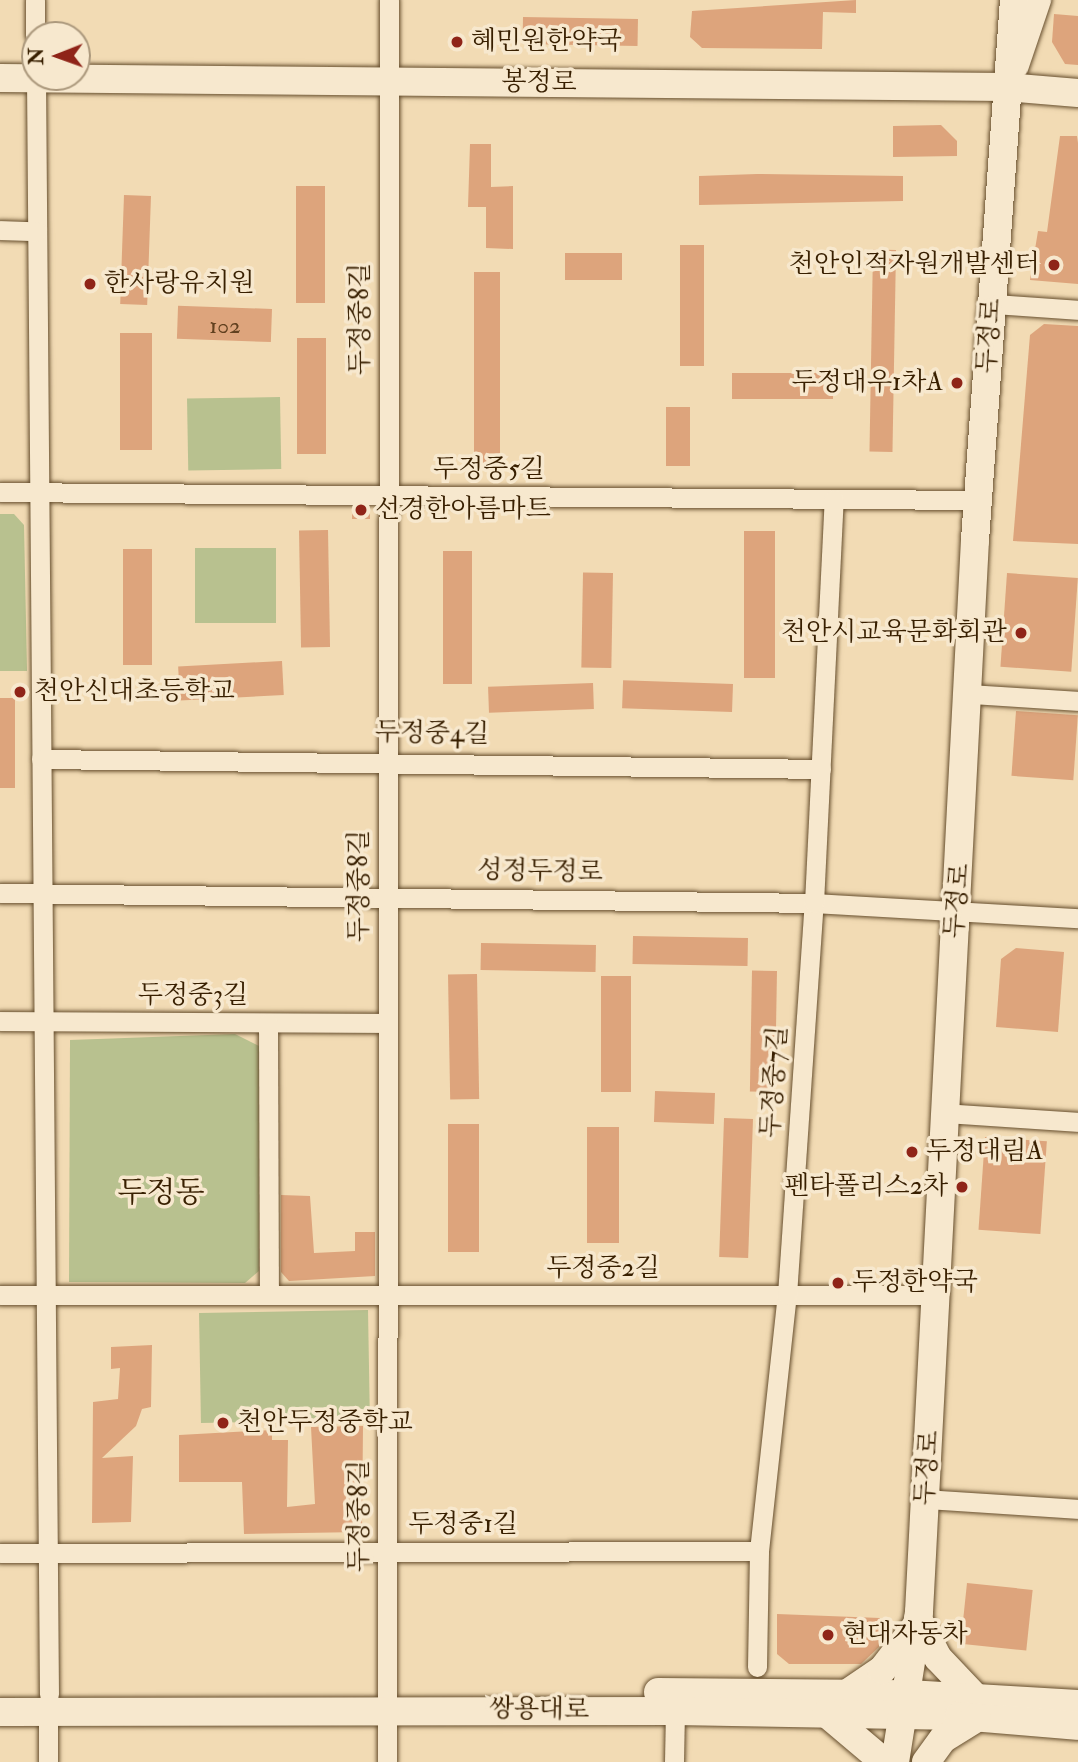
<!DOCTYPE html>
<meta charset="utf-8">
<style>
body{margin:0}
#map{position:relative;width:1078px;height:1762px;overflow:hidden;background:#f2dbb4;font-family:"IM FELL Double Pica","Noto Serif KR",serif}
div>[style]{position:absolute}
.green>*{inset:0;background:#b8c18f;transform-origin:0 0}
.building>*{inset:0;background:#dda47c;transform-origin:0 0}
.roads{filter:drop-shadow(0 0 2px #664e2d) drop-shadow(0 0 2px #664e2d)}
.street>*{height:19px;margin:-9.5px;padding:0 9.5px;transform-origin:9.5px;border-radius:9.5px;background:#f7e8ce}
.secondary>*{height:28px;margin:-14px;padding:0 14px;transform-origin:14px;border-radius:14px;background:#f7e8ce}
.dots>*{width:19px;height:19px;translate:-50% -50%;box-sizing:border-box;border:4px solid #f7e8ce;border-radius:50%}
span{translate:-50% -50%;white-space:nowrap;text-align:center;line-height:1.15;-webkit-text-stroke:7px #f7e8ce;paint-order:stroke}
.number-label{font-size:23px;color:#61401f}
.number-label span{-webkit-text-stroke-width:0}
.poi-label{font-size:26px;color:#381f00}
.left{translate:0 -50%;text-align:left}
.right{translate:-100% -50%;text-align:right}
.street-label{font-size:26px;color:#381f00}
.quarter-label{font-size:30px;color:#381f00}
.north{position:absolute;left:21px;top:21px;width:70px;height:70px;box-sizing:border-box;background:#f7e8ce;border:2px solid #ab987c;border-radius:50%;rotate:269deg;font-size:19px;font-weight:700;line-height:28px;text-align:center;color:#381f00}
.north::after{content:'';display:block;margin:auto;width:24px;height:32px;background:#8f2418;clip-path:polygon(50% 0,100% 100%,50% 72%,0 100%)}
</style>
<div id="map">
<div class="green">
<i style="left:280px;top:397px;width:72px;height:93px;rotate:89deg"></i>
<i style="clip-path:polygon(0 514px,14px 514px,24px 525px,27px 671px,0 671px)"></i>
<i style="left:276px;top:548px;width:75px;height:81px;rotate:90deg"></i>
<i style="clip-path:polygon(235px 1034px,259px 1046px,259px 1271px,245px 1283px,69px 1282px,70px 1040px)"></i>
<i style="left:368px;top:1310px;width:110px;height:169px;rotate:89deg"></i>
</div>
<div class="building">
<i style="clip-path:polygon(856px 0,856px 13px,823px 12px,822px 49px,702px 48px,690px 37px,692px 11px)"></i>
<i style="clip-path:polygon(1054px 14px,1078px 16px,1078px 65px,1065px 64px,1052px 42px)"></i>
<i style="left:523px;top:17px;width:115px;height:27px;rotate:1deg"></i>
<i style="clip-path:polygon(941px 125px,957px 141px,957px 156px,893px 157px,893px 126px)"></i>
<i style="clip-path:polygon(1060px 136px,1077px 136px,1078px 143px,1078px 284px,1030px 280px,1038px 231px,1047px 232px)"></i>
<i style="clip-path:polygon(470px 144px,491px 144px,491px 187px,513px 186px,513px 249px,486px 248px,486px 207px,468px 207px)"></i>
<i style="clip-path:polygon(757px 174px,903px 176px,903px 201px,699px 205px,699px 176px)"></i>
<i style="left:325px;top:186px;width:117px;height:29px;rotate:90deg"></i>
<i style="left:124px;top:195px;width:27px;height:109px;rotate:2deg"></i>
<i style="left:704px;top:245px;width:121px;height:24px;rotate:90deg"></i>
<i style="left:896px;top:250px;width:202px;height:23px;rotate:91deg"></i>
<i style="left:622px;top:253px;width:27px;height:57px;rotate:90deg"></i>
<i style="left:500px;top:272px;width:196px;height:26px;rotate:90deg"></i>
<i style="left:272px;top:309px;width:33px;height:94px;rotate:92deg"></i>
<i style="clip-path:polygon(1044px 324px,1078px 326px,1078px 544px,1013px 541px,1030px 335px)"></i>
<i style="left:152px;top:333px;width:117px;height:32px;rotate:90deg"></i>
<i style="left:326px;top:338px;width:116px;height:29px;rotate:90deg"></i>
<i style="left:833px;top:373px;width:26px;height:101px;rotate:90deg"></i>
<i style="left:666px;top:407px;width:24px;height:59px"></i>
<i style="left:352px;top:507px;width:18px;height:12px"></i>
<i style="left:328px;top:530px;width:117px;height:29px;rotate:89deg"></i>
<i style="left:775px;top:531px;width:147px;height:31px;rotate:90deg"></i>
<i style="left:123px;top:549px;width:29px;height:116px"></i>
<i style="left:472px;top:551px;width:133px;height:29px;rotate:90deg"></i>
<i style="left:613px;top:573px;width:95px;height:30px;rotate:91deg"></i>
<i style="left:1007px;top:573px;width:71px;height:94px;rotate:4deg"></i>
<i style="left:282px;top:661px;width:34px;height:104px;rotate:87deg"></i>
<i style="left:593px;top:683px;width:26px;height:105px;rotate:88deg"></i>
<i style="left:733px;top:684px;width:28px;height:110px;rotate:92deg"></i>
<i style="left:0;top:698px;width:15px;height:90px"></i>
<i style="left:1016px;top:711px;width:62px;height:65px;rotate:4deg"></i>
<i style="left:633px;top:936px;width:115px;height:28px;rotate:1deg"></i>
<i style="left:481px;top:943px;width:115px;height:27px;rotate:1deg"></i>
<i style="clip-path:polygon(1016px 948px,1064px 952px,1058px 1032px,996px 1027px,1001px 959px)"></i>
<i style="left:777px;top:971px;width:121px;height:25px;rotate:91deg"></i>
<i style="left:477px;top:974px;width:125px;height:29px;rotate:89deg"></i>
<i style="left:601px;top:976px;width:30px;height:116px"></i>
<i style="left:715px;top:1093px;width:31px;height:60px;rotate:92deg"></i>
<i style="left:753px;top:1119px;width:139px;height:29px;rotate:92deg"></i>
<i style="left:448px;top:1124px;width:31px;height:128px"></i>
<i style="left:619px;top:1127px;width:116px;height:32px;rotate:90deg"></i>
<i style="left:985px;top:1137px;width:62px;height:93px;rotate:4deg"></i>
<i style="clip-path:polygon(281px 1195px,310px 1196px,314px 1253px,355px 1251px,355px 1232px,375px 1232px,375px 1276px,289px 1281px,281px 1272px)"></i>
<i style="clip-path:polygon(152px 1345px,151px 1407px,142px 1409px,136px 1426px,102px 1458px,133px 1456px,131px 1522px,92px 1523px,93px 1402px,118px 1399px,120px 1368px,111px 1369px,111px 1347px)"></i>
<i style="clip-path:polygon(363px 1426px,362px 1532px,244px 1534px,242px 1482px,179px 1482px,179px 1435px,272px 1430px,272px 1440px,288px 1440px,287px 1507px,315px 1504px,311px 1427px)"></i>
<i style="left:967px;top:1583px;width:66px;height:61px;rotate:6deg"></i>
<i style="clip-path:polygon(777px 1614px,880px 1618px,879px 1647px,861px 1664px,789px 1664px,777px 1654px)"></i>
</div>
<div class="roads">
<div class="street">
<i style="left:35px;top:0;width:35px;rotate:90deg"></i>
<i style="left:36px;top:77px;width:1617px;rotate:89.54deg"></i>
<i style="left:0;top:230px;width:37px;rotate:2deg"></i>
<i style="left:993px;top:304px;width:85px;rotate:4deg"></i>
<i style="left:0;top:492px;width:978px;rotate:0.47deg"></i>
<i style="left:970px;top:694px;width:108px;rotate:3.7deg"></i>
<i style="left:41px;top:759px;width:780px;rotate:0.73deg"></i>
<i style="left:0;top:893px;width:814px;rotate:0.7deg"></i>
<i style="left:814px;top:903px;width:264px;rotate:3.3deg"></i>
<i style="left:0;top:1021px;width:386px;rotate:0.3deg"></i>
<i style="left:268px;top:1023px;width:272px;rotate:89.8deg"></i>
<i style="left:944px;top:1113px;width:134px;rotate:3.8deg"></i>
<i style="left:0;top:1295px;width:938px"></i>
<i style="left:925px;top:1499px;width:153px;rotate:3.7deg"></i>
<i style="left:0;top:1553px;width:759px;rotate:-0.15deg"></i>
<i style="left:757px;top:1667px;width:116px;rotate:-89deg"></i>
<i style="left:759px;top:1551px;width:258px;rotate:-83.8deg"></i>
<i style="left:787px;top:1295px;width:393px;rotate:-86.1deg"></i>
<i style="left:814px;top:903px;width:404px;rotate:-87.2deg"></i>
<i style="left:48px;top:1762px;width:50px;rotate:-90deg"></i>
<i style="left:387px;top:1762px;width:1762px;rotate:-89.93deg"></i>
<i style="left:674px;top:1762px;width:51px;rotate:-88.9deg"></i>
</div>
<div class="secondary">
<i style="left:1015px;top:65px;width:69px;rotate:-71.3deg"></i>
<i style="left:0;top:78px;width:1006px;rotate:0.51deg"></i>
<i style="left:1006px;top:87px;width:72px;rotate:4.8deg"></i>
<i style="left:918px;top:1619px;width:44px;rotate:62.9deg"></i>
<i style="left:938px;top:1658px;width:54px;rotate:46.5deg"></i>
<i style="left:658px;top:1692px;width:250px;rotate:0.5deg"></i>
<i style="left:908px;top:1694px;width:170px;rotate:3.4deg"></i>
<i style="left:849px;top:1692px;width:40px;rotate:-34deg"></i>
<i style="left:882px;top:1670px;width:56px;rotate:-52.3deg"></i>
<i style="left:0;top:1712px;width:675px;rotate:-0.08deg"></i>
<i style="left:675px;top:1711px;width:284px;rotate:1deg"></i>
<i style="left:959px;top:1716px;width:119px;rotate:4.8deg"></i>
<i style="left:826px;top:1713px;width:76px;rotate:40.2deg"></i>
<i style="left:895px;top:1762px;width:152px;rotate:-80.9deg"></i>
<i style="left:919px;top:1612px;width:1073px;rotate:-87.01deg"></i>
<i style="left:975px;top:540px;width:541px;rotate:-85.87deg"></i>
<i style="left:926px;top:1762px;width:29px;rotate:-54deg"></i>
<i style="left:943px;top:1739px;width:40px;rotate:-32deg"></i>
</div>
</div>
<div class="dots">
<i style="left:457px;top:42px;background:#8f2418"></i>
<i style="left:1054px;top:265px;background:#8f2418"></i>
<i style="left:90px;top:284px;background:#8f2418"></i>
<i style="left:957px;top:383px;background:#8f2418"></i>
<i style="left:361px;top:510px;background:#8f2418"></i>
<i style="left:1021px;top:633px;background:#8f2418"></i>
<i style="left:20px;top:692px;background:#8f2418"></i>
<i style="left:912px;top:1152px;background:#8f2418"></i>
<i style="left:962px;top:1187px;background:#8f2418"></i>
<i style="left:838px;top:1283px;background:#8f2418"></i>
<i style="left:223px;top:1423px;background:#8f2418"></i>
<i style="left:828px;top:1635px;background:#8f2418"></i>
</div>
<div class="number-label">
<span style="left:225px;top:326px">102</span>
</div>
<div class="poi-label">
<span class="left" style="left:471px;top:42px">혜민원한약국</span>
<span class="right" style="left:1040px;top:265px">천안인적자원개발센터</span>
<span class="left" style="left:104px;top:284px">한사랑유치원</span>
<span class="right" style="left:943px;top:383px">두정대우1차A</span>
<span class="left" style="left:375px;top:510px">선경한아름마트</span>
<span class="right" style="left:1007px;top:633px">천안시교육문화회관</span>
<span class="left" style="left:34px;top:692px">천안신대초등학교</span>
<span class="left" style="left:926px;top:1152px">두정대림A</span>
<span class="right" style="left:948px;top:1187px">펜타폴리스2차</span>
<span class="left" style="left:852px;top:1283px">두정한약국</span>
<span class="left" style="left:237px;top:1423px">천안두정중학교</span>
<span class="left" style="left:842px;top:1635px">현대자동차</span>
</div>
<div class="street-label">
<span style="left:539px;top:83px;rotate:1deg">봉정로</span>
<span style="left:361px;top:319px;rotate:-90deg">두정중8길</span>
<span style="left:990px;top:336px;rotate:-86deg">두정로</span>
<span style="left:489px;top:470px">두정중5길</span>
<span style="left:432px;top:734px;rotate:1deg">두정중4길</span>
<span style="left:540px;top:872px;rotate:1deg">성정두정로</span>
<span style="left:360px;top:886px;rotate:-90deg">두정중8길</span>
<span style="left:958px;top:901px;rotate:-85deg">두정로</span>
<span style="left:193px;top:996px">두정중3길</span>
<span style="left:775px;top:1082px;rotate:-86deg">두정중7길</span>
<span style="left:603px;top:1269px">두정중2길</span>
<span style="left:928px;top:1468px;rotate:-86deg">두정로</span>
<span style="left:360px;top:1516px;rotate:-90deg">두정중8길</span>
<span style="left:463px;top:1525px">두정중1길</span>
<span style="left:539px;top:1710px;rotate:1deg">쌍용대로</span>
</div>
<div class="quarter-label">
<span style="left:161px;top:1193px">두정동</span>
</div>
<div class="north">N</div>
</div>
